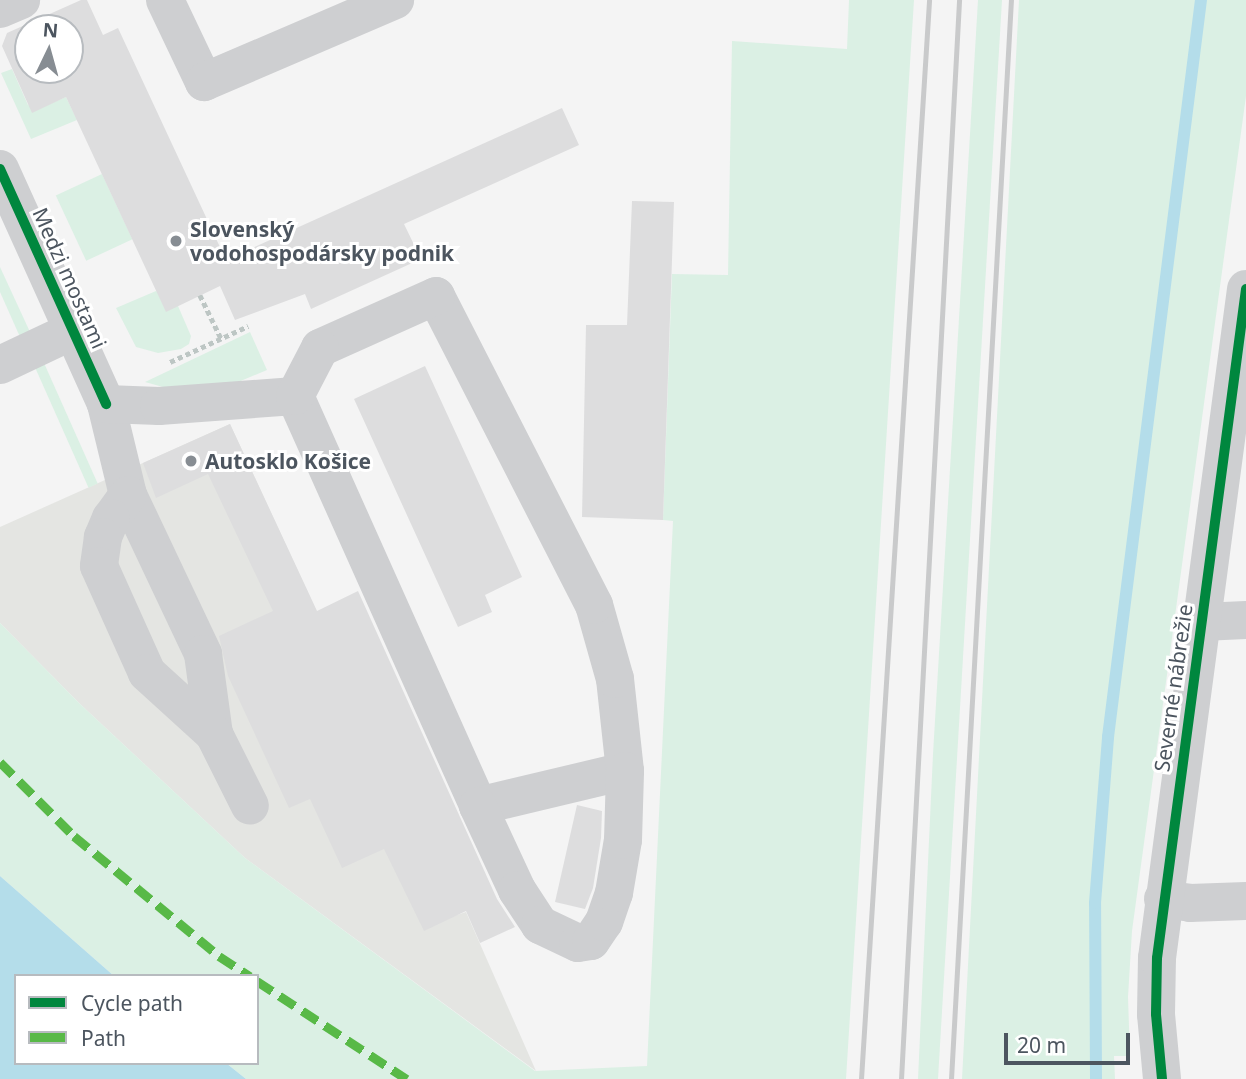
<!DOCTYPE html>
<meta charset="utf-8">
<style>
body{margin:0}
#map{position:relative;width:1246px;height:1079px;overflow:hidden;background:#f4f4f4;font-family:"Noto Sans",sans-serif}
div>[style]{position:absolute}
.commercial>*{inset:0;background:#e4e5e2}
.green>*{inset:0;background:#dbf0e4;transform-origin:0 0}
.water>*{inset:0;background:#b4ddea}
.stream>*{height:12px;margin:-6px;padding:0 6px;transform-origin:6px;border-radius:6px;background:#b4ddea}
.building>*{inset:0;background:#ddddde}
.path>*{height:4.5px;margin-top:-2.25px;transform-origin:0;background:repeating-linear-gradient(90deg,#bdc6c4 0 5px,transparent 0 8.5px)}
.minor>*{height:38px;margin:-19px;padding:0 19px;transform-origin:19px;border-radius:19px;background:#cecfd1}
.rail>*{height:5px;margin:-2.5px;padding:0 2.5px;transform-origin:2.5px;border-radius:2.5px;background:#c9cacb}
.quiet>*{height:9px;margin-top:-4.5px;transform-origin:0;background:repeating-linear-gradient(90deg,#58b947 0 18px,transparent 0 27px)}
.cycleway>*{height:10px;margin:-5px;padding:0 5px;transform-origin:5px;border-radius:5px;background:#00873e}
.dots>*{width:19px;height:19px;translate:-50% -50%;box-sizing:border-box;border:4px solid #fff;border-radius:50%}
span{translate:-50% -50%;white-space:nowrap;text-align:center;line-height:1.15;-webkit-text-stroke:6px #fff;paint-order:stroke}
.poi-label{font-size:21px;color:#4c555f;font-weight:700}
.left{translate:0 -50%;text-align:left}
.street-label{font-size:21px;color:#4c555f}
.legend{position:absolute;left:14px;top:974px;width:245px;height:91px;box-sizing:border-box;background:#fff;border:2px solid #b7bbbf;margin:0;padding:9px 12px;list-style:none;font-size:21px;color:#4c555f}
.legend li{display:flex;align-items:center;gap:14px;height:35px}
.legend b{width:35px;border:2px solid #b7bbbf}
.north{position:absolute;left:14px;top:14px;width:70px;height:70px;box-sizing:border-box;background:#fff;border:2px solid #b7bbbf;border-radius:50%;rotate:5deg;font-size:19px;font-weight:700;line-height:28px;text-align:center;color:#4c555f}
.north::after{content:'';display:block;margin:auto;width:24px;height:32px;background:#878d93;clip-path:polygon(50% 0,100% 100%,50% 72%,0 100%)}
.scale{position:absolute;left:1004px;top:1033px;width:126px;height:32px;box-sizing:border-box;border:4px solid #4c555f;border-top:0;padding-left:9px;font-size:21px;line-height:24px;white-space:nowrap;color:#4c555f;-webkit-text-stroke:5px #fff;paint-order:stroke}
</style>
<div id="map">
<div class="commercial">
<i style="clip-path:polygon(230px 424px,457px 915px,466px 912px,536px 1071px,245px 858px,79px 703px,0 623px,0 527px)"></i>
</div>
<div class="green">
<i style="clip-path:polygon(849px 0,914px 0,846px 1079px,246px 1079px,226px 1063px,257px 1063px,257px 976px,114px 976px,0 876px,0 623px,79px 703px,245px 858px,535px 1071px,647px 1066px,673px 521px,663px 520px,672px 274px,728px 275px,732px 41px,847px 49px)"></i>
<i style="clip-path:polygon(978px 0,1002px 0,938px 1079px,918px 1079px,933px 754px)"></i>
<i style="clip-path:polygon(1019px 0,1246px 0,1246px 96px,1132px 931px,1128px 997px,1130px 1056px,1114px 1056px,1115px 1079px,962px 1079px)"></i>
<i style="clip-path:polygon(12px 69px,28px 105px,38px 109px,66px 97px,77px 120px,31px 139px,1px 73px)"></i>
<i style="left:102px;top:174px;width:72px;height:51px;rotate:65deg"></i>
<i style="clip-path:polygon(0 267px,30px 332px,20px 337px,0 292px)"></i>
<i style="clip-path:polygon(156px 291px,178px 306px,191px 336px,189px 344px,181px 349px,158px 353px,136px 347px,116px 308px)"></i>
<i style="clip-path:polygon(250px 332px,267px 370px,224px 388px,163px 387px,145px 382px)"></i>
<i style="left:44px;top:363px;width:132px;height:10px;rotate:66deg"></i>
</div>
<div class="water">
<i style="clip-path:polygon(0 876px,114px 976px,16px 976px,16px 1063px,226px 1063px,246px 1079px,0 1079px)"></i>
</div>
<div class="stream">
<i style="left:1096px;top:1079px;width:176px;rotate:-90.3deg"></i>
<i style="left:1095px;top:903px;width:167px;rotate:-85.5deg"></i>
<i style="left:1108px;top:737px;width:743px;rotate:-82.81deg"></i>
</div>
<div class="building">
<i style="clip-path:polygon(evenodd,81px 0,87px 0,103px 35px,118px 28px,226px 260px,562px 108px,579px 145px,404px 224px,421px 259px,311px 309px,305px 294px,235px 320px,220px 286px,166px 312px,66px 97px,32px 113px,2px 46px,7px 33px,81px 0,28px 28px,70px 28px,70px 70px,28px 70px,28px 28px)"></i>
<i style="clip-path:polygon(632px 201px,674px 202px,663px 520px,582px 517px,586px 325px,627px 325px)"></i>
<i style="clip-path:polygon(425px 366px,522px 577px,485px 595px,492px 612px,458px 627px,354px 399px)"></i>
<i style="clip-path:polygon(230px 424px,317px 611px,358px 591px,497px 899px,515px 927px,480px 943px,466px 911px,424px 931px,384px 849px,342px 868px,310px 799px,289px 808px,228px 676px,219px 636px,273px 611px,208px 474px,156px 498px,143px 463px)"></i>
<i style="clip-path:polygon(577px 805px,602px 811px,601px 838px,593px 888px,585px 909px,555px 902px)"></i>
</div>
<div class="path">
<i style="left:200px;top:295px;width:48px;rotate:64deg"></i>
<i style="left:170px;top:362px;width:86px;rotate:-24.8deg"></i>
</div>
<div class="minor">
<i style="left:165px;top:0;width:91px;rotate:64.6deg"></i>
<i style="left:204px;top:82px;width:208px;rotate:-23.2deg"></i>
<i style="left:0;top:9px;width:23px;rotate:-23deg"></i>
<i style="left:0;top:169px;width:258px;rotate:65.7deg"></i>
<i style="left:106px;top:404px;width:94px;rotate:76.4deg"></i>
<i style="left:128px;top:495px;width:176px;rotate:64.7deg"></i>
<i style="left:203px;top:654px;width:81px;rotate:82.2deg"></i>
<i style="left:214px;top:734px;width:80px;rotate:63.4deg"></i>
<i style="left:0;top:365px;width:80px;rotate:-25.3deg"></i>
<i style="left:106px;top:404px;width:53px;rotate:2.2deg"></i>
<i style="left:159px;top:406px;width:136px;rotate:-4.2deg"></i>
<i style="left:295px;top:396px;width:449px;rotate:65.9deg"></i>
<i style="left:478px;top:806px;width:151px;rotate:-13.4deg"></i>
<i style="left:625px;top:771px;width:93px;rotate:-96.2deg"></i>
<i style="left:615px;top:679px;width:77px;rotate:-105.8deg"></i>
<i style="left:594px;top:605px;width:347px;rotate:-117.1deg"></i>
<i style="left:436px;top:296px;width:127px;rotate:155.9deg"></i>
<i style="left:320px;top:348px;width:54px;rotate:117.5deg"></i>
<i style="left:128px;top:495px;width:29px;rotate:126deg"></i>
<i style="left:111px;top:518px;width:21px;rotate:113deg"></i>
<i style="left:103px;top:537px;width:29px;rotate:98deg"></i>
<i style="left:99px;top:566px;width:117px;rotate:65.8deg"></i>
<i style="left:147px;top:673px;width:91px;rotate:42.3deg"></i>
<i style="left:1202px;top:622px;width:44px;rotate:-2.6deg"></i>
<i style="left:478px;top:806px;width:93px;rotate:65.1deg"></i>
<i style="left:517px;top:890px;width:42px;rotate:56.7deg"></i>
<i style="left:540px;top:925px;width:42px;rotate:25.3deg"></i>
<i style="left:578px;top:943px;width:13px;rotate:-9deg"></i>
<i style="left:591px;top:941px;width:23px;rotate:-56deg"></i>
<i style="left:604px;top:922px;width:31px;rotate:-71deg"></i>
<i style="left:614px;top:893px;width:54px;rotate:-80.4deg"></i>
<i style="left:623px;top:840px;width:69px;rotate:-88.3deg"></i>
<i style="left:1163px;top:899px;width:27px;rotate:8deg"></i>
<i style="left:1190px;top:903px;width:56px;rotate:-2deg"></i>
<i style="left:1162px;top:1079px;width:65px;rotate:-95.3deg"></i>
<i style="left:1156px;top:1014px;width:56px;rotate:-89deg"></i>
<i style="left:1157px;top:958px;width:675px;rotate:-82.42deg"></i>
</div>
<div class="rail">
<i style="left:861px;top:1079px;width:1081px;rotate:-86.39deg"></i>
<i style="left:901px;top:1079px;width:1081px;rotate:-86.92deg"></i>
<i style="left:951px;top:1079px;width:1081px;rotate:-86.82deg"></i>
</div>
<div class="quiet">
<i style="left:0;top:762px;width:105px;rotate:45deg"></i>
<i style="left:74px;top:836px;width:188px;rotate:39.6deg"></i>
<i style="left:219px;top:956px;width:37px;rotate:33deg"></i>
<i style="left:257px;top:981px;width:179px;rotate:33.2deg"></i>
</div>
<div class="cycleway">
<i style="left:0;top:169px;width:258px;rotate:65.7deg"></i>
<i style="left:1162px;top:1079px;width:65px;rotate:-95.3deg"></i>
<i style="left:1156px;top:1014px;width:56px;rotate:-89deg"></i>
<i style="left:1157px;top:958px;width:675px;rotate:-82.42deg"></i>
</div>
<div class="dots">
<i style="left:176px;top:241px;background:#878d93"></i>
<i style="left:191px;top:461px;background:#878d93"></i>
</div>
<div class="poi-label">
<span class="left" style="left:190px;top:241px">Slovenský<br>vodohospodársky podnik</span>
<span class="left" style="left:205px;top:461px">Autosklo Košice</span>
</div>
<div class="street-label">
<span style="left:70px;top:278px;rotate:66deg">Medzi mostami</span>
<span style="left:1173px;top:688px;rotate:-82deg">Severné nábrežie</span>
</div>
<ul class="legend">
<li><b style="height:9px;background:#00873e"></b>Cycle path</li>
<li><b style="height:9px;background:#58b947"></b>Path</li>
</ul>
<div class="north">N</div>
<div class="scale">20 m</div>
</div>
